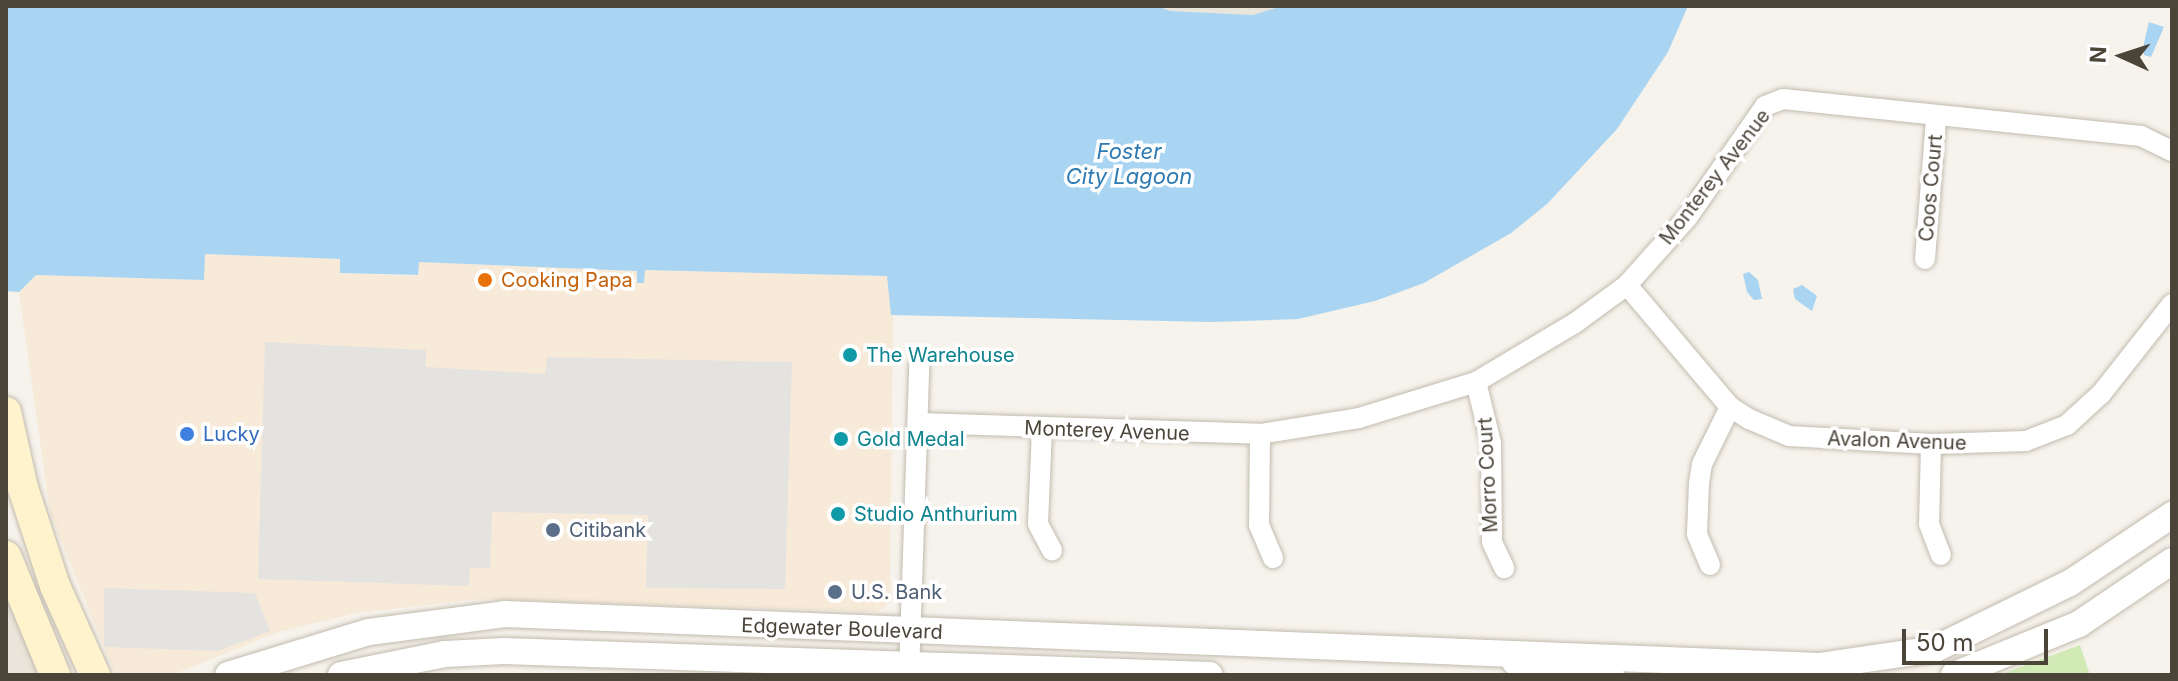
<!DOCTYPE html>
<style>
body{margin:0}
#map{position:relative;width:2178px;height:681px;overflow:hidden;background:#f6f3ec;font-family:Inter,sans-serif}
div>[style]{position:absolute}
.residential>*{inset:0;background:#eae5da}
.commercial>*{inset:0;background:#f7ead8}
.green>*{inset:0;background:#d2eab5}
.parking>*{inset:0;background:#e5e3e0}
.water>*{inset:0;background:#a9d4f2}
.roads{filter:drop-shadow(0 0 2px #c2bbae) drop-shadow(0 0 2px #c2bbae)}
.minor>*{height:20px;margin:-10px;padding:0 10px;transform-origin:10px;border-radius:10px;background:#fff}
.tertiary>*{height:26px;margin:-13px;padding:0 13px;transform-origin:13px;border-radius:13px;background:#fff}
.secondary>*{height:30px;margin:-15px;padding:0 15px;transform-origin:15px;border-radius:15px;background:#fff3cd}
.dots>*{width:22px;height:22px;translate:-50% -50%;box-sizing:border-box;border:4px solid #fff;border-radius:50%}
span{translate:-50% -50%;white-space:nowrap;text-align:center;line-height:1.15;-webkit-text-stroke:7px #fff;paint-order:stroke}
.street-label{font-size:20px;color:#4b4439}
.food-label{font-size:20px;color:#c56008}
.left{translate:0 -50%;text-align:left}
.culture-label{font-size:20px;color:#0d838f}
.shop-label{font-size:20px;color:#366cbe}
.service-label{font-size:20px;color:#4e5e75}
.water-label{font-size:22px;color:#2e7ab2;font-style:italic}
.frame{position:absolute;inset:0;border:8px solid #4b4439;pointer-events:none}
.north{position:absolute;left:2082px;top:16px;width:80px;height:80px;-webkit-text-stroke:6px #fff;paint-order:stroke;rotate:273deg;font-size:22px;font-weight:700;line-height:32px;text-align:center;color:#4b4439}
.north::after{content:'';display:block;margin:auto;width:28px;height:36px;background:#4b4439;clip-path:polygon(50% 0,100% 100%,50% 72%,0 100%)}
.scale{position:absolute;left:1902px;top:629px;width:146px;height:36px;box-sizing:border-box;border:4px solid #4b4439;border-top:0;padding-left:10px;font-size:24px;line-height:28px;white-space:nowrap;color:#4b4439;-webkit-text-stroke:6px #fff;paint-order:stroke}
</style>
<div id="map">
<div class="residential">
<i style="clip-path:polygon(1157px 6px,1282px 6px,1254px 15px,1170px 11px)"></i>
<i style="clip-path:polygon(6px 574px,42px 675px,6px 675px)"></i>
</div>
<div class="commercial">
<i style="clip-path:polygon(205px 254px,341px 259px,340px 273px,417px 276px,418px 262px,637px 271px,637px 282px,643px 283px,645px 270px,888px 276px,893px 315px,890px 603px,877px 612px,479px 599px,357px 613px,278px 632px,172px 675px,115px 675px,50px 513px,19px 292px,36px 275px,203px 280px)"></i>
</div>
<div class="green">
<i style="clip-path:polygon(2080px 645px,2090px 675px,1999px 675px)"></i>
</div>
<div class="parking">
<i style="clip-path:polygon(265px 342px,426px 350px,426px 367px,545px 374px,547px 357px,792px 362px,785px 589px,646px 588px,648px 515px,492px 512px,490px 568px,470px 568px,469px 586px,258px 579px)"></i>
<i style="clip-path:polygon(104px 588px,255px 593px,270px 631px,218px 651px,104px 647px)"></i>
</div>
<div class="water">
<i style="clip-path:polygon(6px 6px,1157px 6px,1170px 11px,1253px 15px,1282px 6px,1688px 6px,1668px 52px,1617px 129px,1547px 204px,1511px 233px,1424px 283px,1375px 301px,1298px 319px,1212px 322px,891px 315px,887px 276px,645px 270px,644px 283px,637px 283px,637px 271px,419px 262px,418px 275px,340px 273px,340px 259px,205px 254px,204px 280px,36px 275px,19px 292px,6px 291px)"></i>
<i style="clip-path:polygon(2149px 22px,2164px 27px,2151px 57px,2144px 55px,2144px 43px)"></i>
<i style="clip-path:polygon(1749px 272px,1758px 280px,1762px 299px,1754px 300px,1747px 292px,1743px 274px)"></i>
<i style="clip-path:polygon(1802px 285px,1817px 296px,1812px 311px,1795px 299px,1793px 289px)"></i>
</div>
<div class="roads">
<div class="minor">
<i style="left:1925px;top:259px;width:141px;rotate:-85.5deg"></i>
<i style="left:1627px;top:285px;width:160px;rotate:49.8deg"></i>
<i style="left:1730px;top:407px;width:22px;rotate:32deg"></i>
<i style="left:1749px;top:419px;width:43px;rotate:23deg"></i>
<i style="left:1789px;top:436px;width:142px;rotate:3.2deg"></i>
<i style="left:1931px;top:444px;width:95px;rotate:-1.8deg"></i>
<i style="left:2026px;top:441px;width:44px;rotate:-21.3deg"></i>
<i style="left:2067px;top:425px;width:46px;rotate:-42.4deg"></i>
<i style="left:2101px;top:394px;width:115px;rotate:-51.7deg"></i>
<i style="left:1476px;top:382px;width:63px;rotate:76.2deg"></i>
<i style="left:1491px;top:443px;width:99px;rotate:89.4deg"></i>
<i style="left:1492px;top:542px;width:29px;rotate:65deg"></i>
<i style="left:919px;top:423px;width:341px;rotate:1.8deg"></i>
<i style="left:1260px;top:434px;width:100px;rotate:-9.2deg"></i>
<i style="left:1359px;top:418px;width:122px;rotate:-17.1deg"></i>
<i style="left:1476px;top:382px;width:115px;rotate:-30.8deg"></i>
<i style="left:1575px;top:323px;width:64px;rotate:-36.2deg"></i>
<i style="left:1627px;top:285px;width:90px;rotate:-48.2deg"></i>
<i style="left:1687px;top:218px;width:136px;rotate:-55.1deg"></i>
<i style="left:1765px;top:106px;width:19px;rotate:-21deg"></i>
<i style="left:1783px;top:99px;width:360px;rotate:5.9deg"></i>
<i style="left:2141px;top:136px;width:34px;rotate:26deg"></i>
<i style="left:1042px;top:429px;width:95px;rotate:92.4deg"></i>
<i style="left:1038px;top:524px;width:30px;rotate:62deg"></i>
<i style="left:1260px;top:434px;width:91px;rotate:90.6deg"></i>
<i style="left:1259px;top:525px;width:36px;rotate:67deg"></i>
<i style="left:1931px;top:444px;width:80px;rotate:91.4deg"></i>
<i style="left:1929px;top:524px;width:33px;rotate:69deg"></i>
<i style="left:1710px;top:565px;width:34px;rotate:-113deg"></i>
<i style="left:1697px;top:534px;width:51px;rotate:-87.8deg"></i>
<i style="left:1699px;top:483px;width:19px;rotate:-81deg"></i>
<i style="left:1702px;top:464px;width:64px;rotate:-63.8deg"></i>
<i style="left:909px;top:675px;width:309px;rotate:-88.1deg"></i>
</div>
<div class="tertiary">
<i style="left:1515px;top:662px;width:40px;rotate:14.4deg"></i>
<i style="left:1554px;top:672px;width:57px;rotate:3deg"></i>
<i style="left:228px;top:675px;width:147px;rotate:-17deg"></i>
<i style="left:369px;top:632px;width:137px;rotate:-7.5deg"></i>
<i style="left:505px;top:614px;width:1315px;rotate:2.27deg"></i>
<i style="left:1819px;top:666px;width:117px;rotate:-8.3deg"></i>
<i style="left:1935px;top:649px;width:150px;rotate:-26.1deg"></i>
<i style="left:2070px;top:583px;width:123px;rotate:-33.7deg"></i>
<i style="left:341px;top:675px;width:106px;rotate:-11.4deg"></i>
<i style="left:445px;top:654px;width:59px;rotate:-2.9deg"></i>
<i style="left:504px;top:651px;width:706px;rotate:1.95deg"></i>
<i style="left:1954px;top:675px;width:135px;rotate:-22.2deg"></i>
<i style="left:2079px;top:624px;width:112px;rotate:-34.1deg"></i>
</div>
<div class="secondary">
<i style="left:6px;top:412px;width:78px;rotate:77.4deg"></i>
<i style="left:23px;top:488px;width:103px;rotate:71.9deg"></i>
<i style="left:55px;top:586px;width:98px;rotate:65.8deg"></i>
<i style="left:6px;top:556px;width:129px;rotate:67.6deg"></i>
</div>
</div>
<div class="dots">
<i style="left:485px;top:280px;background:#e8710a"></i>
<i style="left:850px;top:355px;background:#0f9aa8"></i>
<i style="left:187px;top:434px;background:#3f7fe0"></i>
<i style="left:841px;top:439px;background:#0f9aa8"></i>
<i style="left:838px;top:514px;background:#0f9aa8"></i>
<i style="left:553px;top:530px;background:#5c6f8a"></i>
<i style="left:835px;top:592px;background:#5c6f8a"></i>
</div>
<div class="street-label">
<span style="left:1715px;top:177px;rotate:-52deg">Monterey Avenue</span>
<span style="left:1931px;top:188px;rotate:-85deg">Coos Court</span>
<span style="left:1107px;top:431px;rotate:2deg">Monterey Avenue</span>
<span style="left:1897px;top:441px;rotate:2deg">Avalon Avenue</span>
<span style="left:1488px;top:475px;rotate:-93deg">Morro Court</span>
<span style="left:842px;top:629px;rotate:2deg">Edgewater Boulevard</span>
</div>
<div class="food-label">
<span class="left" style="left:501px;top:280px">Cooking Papa</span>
</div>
<div class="culture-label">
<span class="left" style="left:866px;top:355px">The Warehouse</span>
<span class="left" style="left:857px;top:439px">Gold Medal</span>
<span class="left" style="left:854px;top:514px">Studio Anthurium</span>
</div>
<div class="shop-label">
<span class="left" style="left:203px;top:434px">Lucky</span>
</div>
<div class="service-label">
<span class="left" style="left:569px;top:530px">Citibank</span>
<span class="left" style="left:851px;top:592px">U.S. Bank</span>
</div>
<div class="water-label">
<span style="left:1129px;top:164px">Foster<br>City Lagoon</span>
</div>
<div class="frame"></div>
<div class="north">N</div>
<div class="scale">50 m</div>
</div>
